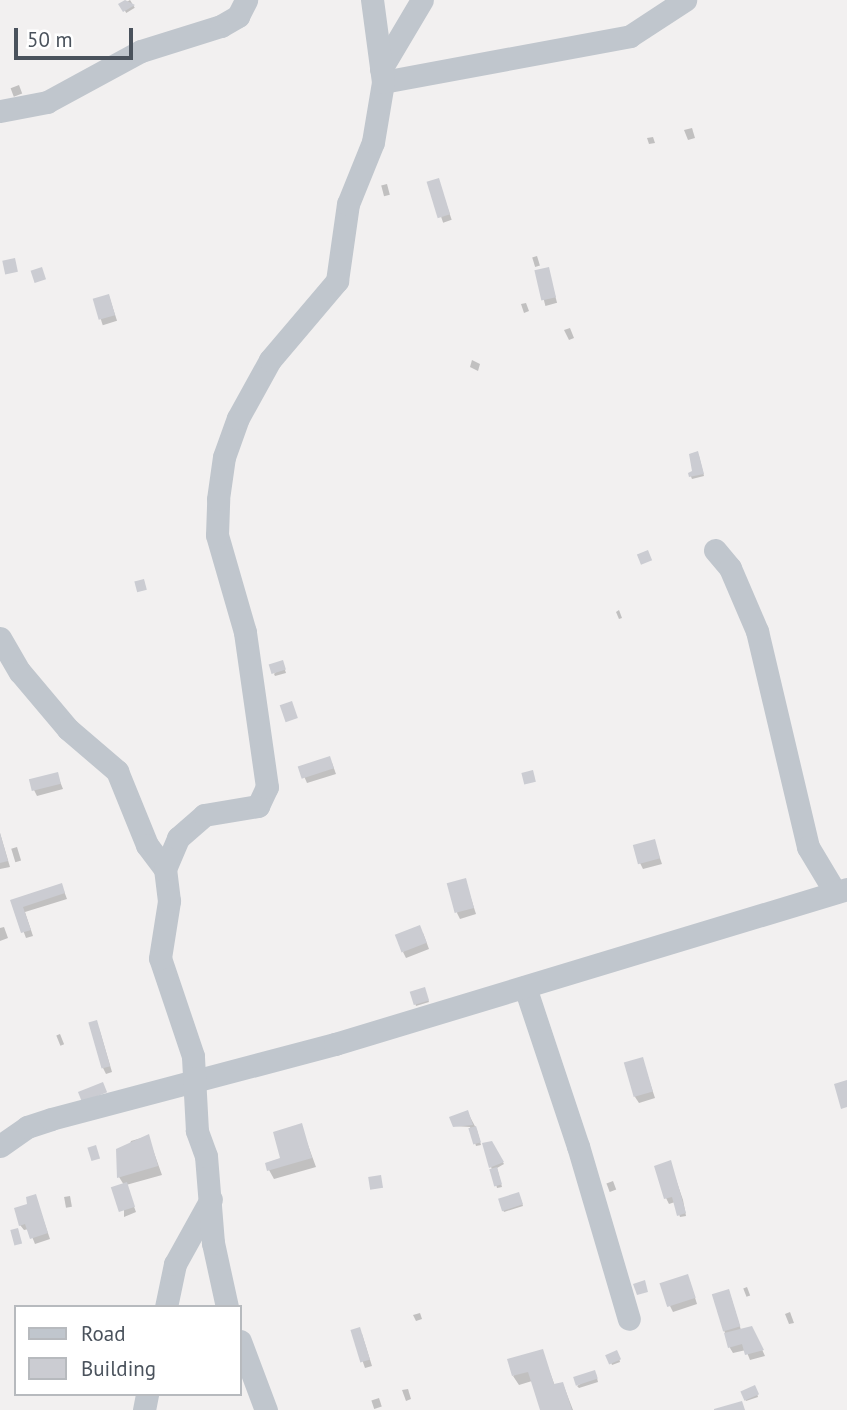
<!DOCTYPE html>
<style>
body{margin:0}
#map{position:relative;width:847px;height:1410px;overflow:hidden;background:#f2f0f0;font-family:"PT Sans",sans-serif}
div>[style]{position:absolute}
.shadow>*{inset:0;background:#0003;transform-origin:0 0}
.building>*{inset:0;background:#cbccd2;transform-origin:0 0}
.minor>*{height:23px;margin:-11.5px;padding:0 11.5px;transform-origin:11.5px;border-radius:11.5px;background:#c0c6cd}
span{translate:-50% -50%;white-space:nowrap;text-align:center;line-height:1.15;-webkit-text-stroke:7px #fff;paint-order:stroke}
.legend{position:absolute;left:14px;top:1305px;width:228px;height:91px;box-sizing:border-box;background:#fff;border:2px solid #b7babe;margin:0;padding:9px 12px;list-style:none;font-size:21px;color:#4a525c}
.legend li{display:flex;align-items:center;gap:14px;height:35px}
.legend b{width:35px;border:2px solid #b7babe}
.scale{position:absolute;left:14px;top:28px;width:119px;height:32px;box-sizing:border-box;border:4px solid #4a525c;border-top:0;padding-left:9px;font-size:21px;line-height:24px;white-space:nowrap;color:#4a525c;-webkit-text-stroke:5px #fff;paint-order:stroke}
</style>
<div id="map">
<div class="shadow">
<i style="left:130px;top:0;width:9px;height:10px;rotate:58deg"></i>
<i style="left:19px;top:85px;width:9px;height:9px;rotate:69deg"></i>
<i style="clip-path:polygon(692px 128px,695px 138px,688px 140px,684px 130px)"></i>
<i style="clip-path:polygon(653px 137px,655px 143px,649px 144px,647px 138px)"></i>
<i style="left:438px;top:180px;width:42px;height:9px;rotate:71deg"></i>
<i style="left:387px;top:184px;width:11px;height:6px;rotate:75deg"></i>
<i style="left:537px;top:256px;width:10px;height:5px;rotate:73deg"></i>
<i style="left:548px;top:269px;width:35px;height:12px;rotate:75deg"></i>
<i style="left:109px;top:296px;width:26px;height:15px;rotate:72deg"></i>
<i style="clip-path:polygon(526px 303px,529px 311px,524px 313px,521px 304px)"></i>
<i style="clip-path:polygon(570px 328px,574px 338px,569px 340px,564px 330px)"></i>
<i style="clip-path:polygon(472px 360px,480px 364px,478px 371px,470px 367px)"></i>
<i style="clip-path:polygon(699px 456px,704px 476px,692px 479px,690px 474px,695px 472px)"></i>
<i style="clip-path:polygon(619px 610px,622px 618px,619px 619px,616px 612px)"></i>
<i style="clip-path:polygon(283px 664px,286px 673px,275px 676px,274px 674px)"></i>
<i style="clip-path:polygon(332px 763px,336px 774px,307px 783px,300px 767px)"></i>
<i style="clip-path:polygon(57px 774px,63px 789px,37px 796px,34px 790px)"></i>
<i style="clip-path:polygon(0 833px,10px 867px,0 869px)"></i>
<i style="clip-path:polygon(654px 841px,662px 864px,643px 869px,640px 863px)"></i>
<i style="left:17px;top:847px;width:14px;height:6px;rotate:73deg"></i>
<i style="clip-path:polygon(465px 880px,476px 914px,460px 919px,457px 913px)"></i>
<i style="clip-path:polygon(64px 891px,67px 899px,25px 912px,33px 936px,26px 938px,12px 901px)"></i>
<i style="clip-path:polygon(4px 927px,8px 938px,0 941px,0 928px)"></i>
<i style="clip-path:polygon(423px 933px,429px 949px,406px 958px,403px 952px)"></i>
<i style="clip-path:polygon(425px 991px,429px 1002px,416px 1006px,412px 992px)"></i>
<i style="clip-path:polygon(99px 1028px,112px 1072px,106px 1074px,103px 1068px)"></i>
<i style="left:60px;top:1034px;width:11px;height:4px;rotate:68deg"></i>
<i style="clip-path:polygon(642px 1059px,655px 1098px,639px 1103px,635px 1097px)"></i>
<i style="clip-path:polygon(469px 1115px,477px 1130px,481px 1145px,476px 1146px,470px 1127px,454px 1126px)"></i>
<i style="clip-path:polygon(301px 1126px,316px 1167px,274px 1179px,269px 1170px,283px 1159px)"></i>
<i style="clip-path:polygon(148px 1136px,162px 1175px,126px 1185px,136px 1212px,124px 1217px,124px 1185px,119px 1177px,131px 1141px)"></i>
<i style="clip-path:polygon(491px 1143px,504px 1164px,497px 1168px,502px 1187px,497px 1188px,485px 1145px)"></i>
<i style="clip-path:polygon(670px 1162px,683px 1200px,686px 1216px,680px 1217px,675px 1202px,669px 1204px,666px 1198px)"></i>
<i style="left:613px;top:1181px;width:9px;height:7px;rotate:69deg"></i>
<i style="left:70px;top:1196px;width:11px;height:6px;rotate:80deg"></i>
<i style="clip-path:polygon(520px 1197px,523px 1206px,504px 1212px,503px 1210px)"></i>
<i style="clip-path:polygon(38px 1204px,50px 1239px,35px 1244px,29px 1229px,24px 1230px,20px 1225px)"></i>
<i style="clip-path:polygon(690px 1282px,697px 1304px,673px 1312px,670px 1306px)"></i>
<i style="left:747px;top:1287px;width:9px;height:4px;rotate:69deg"></i>
<i style="clip-path:polygon(729px 1291px,741px 1330px,755px 1334px,765px 1356px,750px 1360px,746px 1350px,733px 1353px,730px 1348px,724px 1330px)"></i>
<i style="clip-path:polygon(790px 1312px,794px 1323px,789px 1324px,785px 1314px)"></i>
<i style="clip-path:polygon(420px 1313px,422px 1319px,416px 1321px,413px 1315px)"></i>
<i style="clip-path:polygon(352px 1331px,362px 1334px,372px 1366px,365px 1368px)"></i>
<i style="clip-path:polygon(542px 1351px,555px 1386px,563px 1384px,573px 1410px,542px 1410px,532px 1381px,519px 1385px,513px 1376px)"></i>
<i style="clip-path:polygon(618px 1354px,620px 1362px,612px 1365px,608px 1355px)"></i>
<i style="clip-path:polygon(596px 1374px,598px 1382px,579px 1388px,577px 1386px)"></i>
<i style="clip-path:polygon(408px 1389px,411px 1399px,406px 1401px,402px 1390px)"></i>
<i style="clip-path:polygon(756px 1389px,758px 1397px,746px 1401px,745px 1399px)"></i>
<i style="left:379px;top:1398px;width:9px;height:8px;rotate:72deg"></i>
</div>
<div class="building">
<i style="clip-path:polygon(125px 0,135px 5px,123px 12px,118px 4px)"></i>
<i style="left:439px;top:178px;width:38px;height:13px;rotate:73deg"></i>
<i style="left:15px;top:258px;width:14px;height:13px;rotate:78deg"></i>
<i style="left:42px;top:267px;width:13px;height:12px;rotate:72deg"></i>
<i style="left:549px;top:267px;width:31px;height:15px;rotate:77deg"></i>
<i style="left:109px;top:294px;width:22px;height:17px;rotate:74deg"></i>
<i style="clip-path:polygon(698px 451px,704px 474px,689px 477px,688px 473px,692px 471px,689px 454px)"></i>
<i style="left:648px;top:550px;width:11px;height:12px;rotate:68deg"></i>
<i style="left:144px;top:579px;width:11px;height:10px;rotate:75deg"></i>
<i style="left:283px;top:660px;width:10px;height:15px;rotate:73deg"></i>
<i style="left:292px;top:701px;width:18px;height:13px;rotate:71deg"></i>
<i style="left:330px;top:756px;width:13px;height:34px;rotate:72deg"></i>
<i style="left:533px;top:770px;width:12px;height:12px;rotate:76deg"></i>
<i style="left:58px;top:772px;width:12px;height:30px;rotate:76deg"></i>
<i style="clip-path:polygon(0 833px,8px 861px,0 863px)"></i>
<i style="left:655px;top:839px;width:20px;height:23px;rotate:75deg"></i>
<i style="left:466px;top:878px;width:31px;height:20px;rotate:75deg"></i>
<i style="clip-path:polygon(62px 883px,65px 893px,23px 907px,31px 930px,21px 933px,10px 900px)"></i>
<i style="left:420px;top:925px;width:19px;height:27px;rotate:69deg"></i>
<i style="left:425px;top:987px;width:14px;height:16px;rotate:73deg"></i>
<i style="left:97px;top:1020px;width:48px;height:9px;rotate:74deg"></i>
<i style="left:643px;top:1057px;width:36px;height:20px;rotate:74deg"></i>
<i style="clip-path:polygon(847px 1080px,847px 1107px,841px 1109px,834px 1084px)"></i>
<i style="left:103px;top:1082px;width:11px;height:27px;rotate:68deg"></i>
<i style="clip-path:polygon(468px 1110px,473px 1125px,453px 1127px,449px 1117px)"></i>
<i style="clip-path:polygon(302px 1123px,312px 1158px,267px 1171px,265px 1163px,280px 1158px,273px 1132px)"></i>
<i style="left:476px;top:1126px;width:17px;height:8px;rotate:73deg"></i>
<i style="clip-path:polygon(149px 1134px,158px 1166px,117px 1178px,116px 1149px)"></i>
<i style="clip-path:polygon(492px 1141px,504px 1162px,489px 1168px,482px 1143px)"></i>
<i style="left:96px;top:1145px;width:14px;height:9px;rotate:73deg"></i>
<i style="clip-path:polygon(671px 1160px,686px 1213px,677px 1216px,672px 1197px,664px 1199px,654px 1166px)"></i>
<i style="left:497px;top:1167px;width:18px;height:8px;rotate:74deg"></i>
<i style="left:381px;top:1175px;width:13px;height:13px;rotate:81deg"></i>
<i style="left:127px;top:1182px;width:26px;height:17px;rotate:72deg"></i>
<i style="left:519px;top:1192px;width:13px;height:22px;rotate:72deg"></i>
<i style="clip-path:polygon(36px 1194px,48px 1233px,30px 1239px,25px 1224px,19px 1226px,14px 1208px,27px 1204px,26px 1197px)"></i>
<i style="left:18px;top:1228px;width:16px;height:8px;rotate:75deg"></i>
<i style="left:688px;top:1274px;width:25px;height:30px;rotate:72deg"></i>
<i style="clip-path:polygon(645px 1280px,648px 1292px,637px 1295px,633px 1284px)"></i>
<i style="left:729px;top:1289px;width:39px;height:18px;rotate:73deg"></i>
<i style="clip-path:polygon(752px 1326px,764px 1350px,745px 1355px,742px 1344px,728px 1348px,724px 1333px)"></i>
<i style="left:360px;top:1327px;width:34px;height:10px;rotate:73deg"></i>
<i style="clip-path:polygon(543px 1349px,554px 1384px,563px 1382px,572px 1410px,540px 1410px,528px 1372px,512px 1376px,507px 1359px)"></i>
<i style="left:617px;top:1350px;width:10px;height:13px;rotate:66deg"></i>
<i style="left:595px;top:1370px;width:9px;height:23px;rotate:72deg"></i>
<i style="left:755px;top:1385px;width:10px;height:16px;rotate:66deg"></i>
<i style="clip-path:polygon(742px 1401px,745px 1410px,714px 1410px,714px 1409px)"></i>
</div>
<div class="minor">
<i style="left:381px;top:69px;width:80px;rotate:-59.3deg"></i>
<i style="left:383px;top:82px;width:251px;rotate:-10.5deg"></i>
<i style="left:630px;top:36px;width:66px;rotate:-33.2deg"></i>
<i style="left:0;top:111px;width:48px;rotate:-10.8deg"></i>
<i style="left:47px;top:102px;width:107px;rotate:-28.5deg"></i>
<i style="left:141px;top:51px;width:84px;rotate:-17.4deg"></i>
<i style="left:221px;top:26px;width:20px;rotate:-30deg"></i>
<i style="left:238px;top:16px;width:18px;rotate:-63deg"></i>
<i style="left:715px;top:550px;width:23px;rotate:50deg"></i>
<i style="left:730px;top:568px;width:69px;rotate:66.8deg"></i>
<i style="left:757px;top:631px;width:222px;rotate:76.7deg"></i>
<i style="left:808px;top:847px;width:52px;rotate:59deg"></i>
<i style="left:0;top:638px;width:39px;rotate:60deg"></i>
<i style="left:20px;top:672px;width:75px;rotate:49.9deg"></i>
<i style="left:68px;top:729px;width:65px;rotate:40.6deg"></i>
<i style="left:117px;top:771px;width:80px;rotate:67.9deg"></i>
<i style="left:147px;top:845px;width:30px;rotate:53deg"></i>
<i style="left:525px;top:987px;width:168px;rotate:71.6deg"></i>
<i style="left:578px;top:1146px;width:180px;rotate:73.6deg"></i>
<i style="left:0;top:1146px;width:33px;rotate:-35deg"></i>
<i style="left:27px;top:1127px;width:25px;rotate:-18deg"></i>
<i style="left:51px;top:1119px;width:294px;rotate:-14.8deg"></i>
<i style="left:335px;top:1044px;width:535px;rotate:-16.84deg"></i>
<i style="left:166px;top:1307px;width:44px;rotate:-78.2deg"></i>
<i style="left:175px;top:1264px;width:74px;rotate:-61deg"></i>
<i style="left:227px;top:1307px;width:66px;rotate:-102.3deg"></i>
<i style="left:213px;top:1243px;width:87px;rotate:-94.6deg"></i>
<i style="left:206px;top:1156px;width:27px;rotate:-110deg"></i>
<i style="left:197px;top:1131px;width:75px;rotate:-93.1deg"></i>
<i style="left:193px;top:1056px;width:103px;rotate:-108.6deg"></i>
<i style="left:160px;top:958px;width:58px;rotate:-81deg"></i>
<i style="left:169px;top:901px;width:32px;rotate:-97deg"></i>
<i style="left:165px;top:869px;width:34px;rotate:-67deg"></i>
<i style="left:178px;top:838px;width:35px;rotate:-41deg"></i>
<i style="left:204px;top:815px;width:55px;rotate:-9.5deg"></i>
<i style="left:258px;top:806px;width:21px;rotate:-65deg"></i>
<i style="left:267px;top:787px;width:157px;rotate:-98.1deg"></i>
<i style="left:245px;top:632px;width:101px;rotate:-106.1deg"></i>
<i style="left:217px;top:535px;width:36px;rotate:-88deg"></i>
<i style="left:218px;top:499px;width:42px;rotate:-81.9deg"></i>
<i style="left:224px;top:457px;width:41px;rotate:-70.3deg"></i>
<i style="left:238px;top:418px;width:66px;rotate:-61.1deg"></i>
<i style="left:270px;top:360px;width:104px;rotate:-49.7deg"></i>
<i style="left:337px;top:281px;width:78px;rotate:-81.9deg"></i>
<i style="left:348px;top:204px;width:67px;rotate:-68deg"></i>
<i style="left:373px;top:142px;width:61px;rotate:-80.5deg"></i>
<i style="left:383px;top:82px;width:83px;rotate:-97.6deg"></i>
<i style="left:240px;top:1341px;width:74px;rotate:69.4deg"></i>
<i style="left:144px;top:1410px;width:16px;rotate:-79deg"></i>
</div>
<ul class="legend">
<li><b style="height:9px;background:#c0c6cd"></b>Road</li>
<li><b style="height:19px;background:#cbccd2"></b>Building</li>
</ul>
<div class="scale">50 m</div>
</div>
